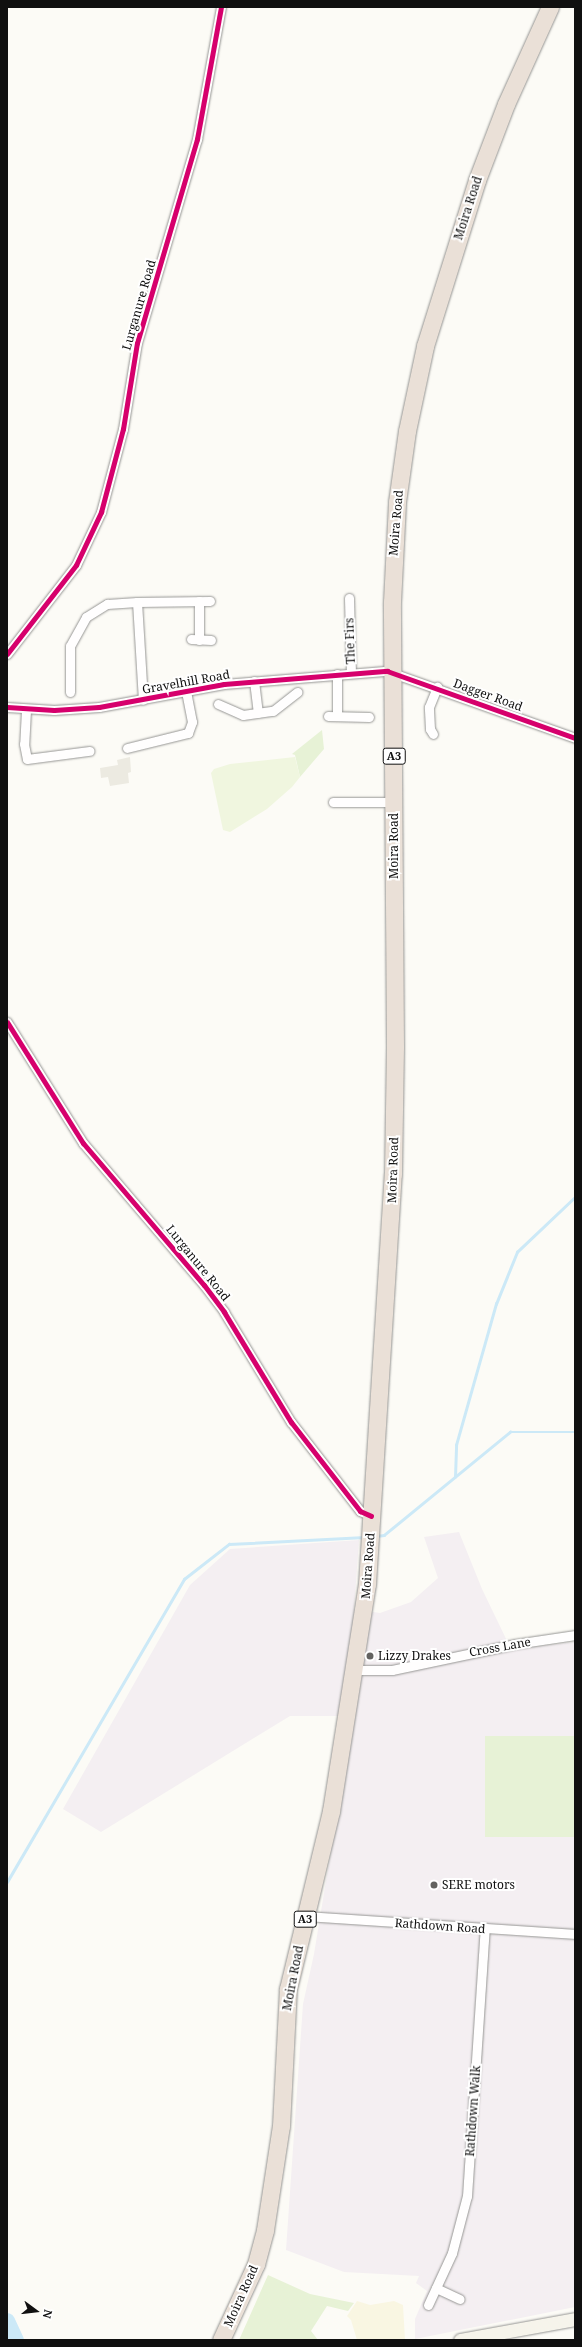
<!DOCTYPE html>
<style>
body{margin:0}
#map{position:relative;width:582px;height:2347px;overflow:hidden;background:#fcfbf6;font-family:"Noto Serif",serif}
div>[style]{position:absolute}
.industrial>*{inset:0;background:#f4eff2}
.farmland>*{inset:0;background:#f9f6e2}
.green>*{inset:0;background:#e7f2d6;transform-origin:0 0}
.pitch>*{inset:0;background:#f0f6df}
.plaza>*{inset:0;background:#eceae1}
.stream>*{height:2.5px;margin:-1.25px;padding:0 1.25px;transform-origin:1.25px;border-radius:1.25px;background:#cce9f7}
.river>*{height:16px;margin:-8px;padding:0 8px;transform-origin:8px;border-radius:8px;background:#cce9f7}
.roads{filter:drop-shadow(0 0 1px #969694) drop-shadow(0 0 1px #969694)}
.street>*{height:9px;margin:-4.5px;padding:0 4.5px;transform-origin:4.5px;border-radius:4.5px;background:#fffefe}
.secondary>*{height:13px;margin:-6.5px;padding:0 6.5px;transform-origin:6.5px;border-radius:6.5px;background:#f6f4eb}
.highway>*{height:17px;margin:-8.5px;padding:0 8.5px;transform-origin:8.5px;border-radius:8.5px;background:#eae0d7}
.cycleway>*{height:5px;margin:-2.5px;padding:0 2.5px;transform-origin:2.5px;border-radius:2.5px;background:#d6006c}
.dots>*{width:11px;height:11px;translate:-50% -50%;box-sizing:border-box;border:2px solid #fff;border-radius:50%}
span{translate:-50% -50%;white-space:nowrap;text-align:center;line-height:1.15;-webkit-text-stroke:4px #fff;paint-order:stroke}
.shield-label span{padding:1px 3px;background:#fff;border:1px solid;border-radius:3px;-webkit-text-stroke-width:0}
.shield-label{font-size:11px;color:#101010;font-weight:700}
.street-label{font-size:12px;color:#101010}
.poi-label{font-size:12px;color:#101010}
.left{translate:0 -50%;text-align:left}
.frame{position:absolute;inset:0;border:8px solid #101010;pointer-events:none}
.north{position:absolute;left:16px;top:2291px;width:40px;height:40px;-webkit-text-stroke:3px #fff;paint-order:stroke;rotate:105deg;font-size:11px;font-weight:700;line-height:16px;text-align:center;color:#101010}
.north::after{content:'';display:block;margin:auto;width:14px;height:18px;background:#101010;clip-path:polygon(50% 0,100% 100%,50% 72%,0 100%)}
</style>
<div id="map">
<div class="industrial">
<i style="clip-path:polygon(459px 1532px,482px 1589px,511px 1649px,575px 1642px,575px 2307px,415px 2339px,415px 2319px,427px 2291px,416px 2283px,419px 2276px,344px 2272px,286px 2250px,303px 2004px,314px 1954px,353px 1716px,290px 1716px,101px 1832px,63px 1809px,190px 1585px,230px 1549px,359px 1540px,354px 1609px,380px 1613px,411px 1602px,438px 1578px,424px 1537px)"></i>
</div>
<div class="farmland">
<i style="clip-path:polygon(357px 2301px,370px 2305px,394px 2301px,403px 2305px,405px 2340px,357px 2340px,351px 2320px,347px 2316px)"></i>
</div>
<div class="green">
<i style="clip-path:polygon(322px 730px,324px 749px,300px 777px,295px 755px,292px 754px)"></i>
<i style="left:575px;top:1736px;width:101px;height:90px;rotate:90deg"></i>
<i style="clip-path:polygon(268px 2275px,310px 2294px,354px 2303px,348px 2311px,327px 2306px,311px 2331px,318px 2340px,239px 2340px)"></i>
</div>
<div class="pitch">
<i style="clip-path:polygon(295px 757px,300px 777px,292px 787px,267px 809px,230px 832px,223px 830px,211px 773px,214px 769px,230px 764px)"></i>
</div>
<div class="plaza">
<i style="clip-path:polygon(130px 757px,131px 772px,128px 773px,129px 783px,110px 786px,108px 777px,101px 778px,100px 768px,118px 765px,117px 760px)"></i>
</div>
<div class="stream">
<i style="left:455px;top:1477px;width:32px;rotate:-88deg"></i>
<i style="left:456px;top:1445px;width:147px;rotate:-74.2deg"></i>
<i style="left:496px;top:1304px;width:56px;rotate:-68deg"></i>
<i style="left:517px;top:1252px;width:80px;rotate:-43.5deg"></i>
<i style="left:376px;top:1536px;width:8px;rotate:-7deg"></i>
<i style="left:384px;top:1535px;width:163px;rotate:-39.3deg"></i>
<i style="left:510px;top:1432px;width:65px"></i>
<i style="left:7px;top:1882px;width:351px;rotate:-59.7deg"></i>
<i style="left:184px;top:1579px;width:57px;rotate:-37.9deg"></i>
<i style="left:229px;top:1544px;width:136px;rotate:-2.9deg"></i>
</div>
<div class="river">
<i style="left:7px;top:2321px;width:21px;rotate:65deg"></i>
</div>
<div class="roads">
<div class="street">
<i style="left:349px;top:598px;width:75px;rotate:88.5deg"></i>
<i style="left:199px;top:601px;width:39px;rotate:90deg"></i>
<i style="left:137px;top:602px;width:73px;rotate:-0.8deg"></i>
<i style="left:191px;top:639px;width:20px;rotate:3deg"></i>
<i style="left:7px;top:654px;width:113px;rotate:-52.2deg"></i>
<i style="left:76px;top:565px;width:59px;rotate:-64.7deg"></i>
<i style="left:101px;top:512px;width:86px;rotate:-75.2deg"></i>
<i style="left:123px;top:429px;width:87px;rotate:-80.8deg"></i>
<i style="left:137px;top:343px;width:213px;rotate:-73.6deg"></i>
<i style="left:197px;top:139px;width:134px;rotate:-79.7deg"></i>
<i style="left:254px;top:681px;width:32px;rotate:83deg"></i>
<i style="left:70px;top:692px;width:46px;rotate:-90deg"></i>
<i style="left:70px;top:646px;width:33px;rotate:-61deg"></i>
<i style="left:86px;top:617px;width:25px;rotate:-32deg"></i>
<i style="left:107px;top:604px;width:30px;rotate:-4deg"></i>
<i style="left:137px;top:602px;width:98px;rotate:86.5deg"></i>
<i style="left:218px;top:704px;width:27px;rotate:24deg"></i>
<i style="left:243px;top:715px;width:30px;rotate:-8deg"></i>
<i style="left:273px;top:711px;width:31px;rotate:-38deg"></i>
<i style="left:7px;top:707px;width:47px;rotate:3.7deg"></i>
<i style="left:54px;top:710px;width:45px;rotate:-3.8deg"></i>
<i style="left:99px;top:707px;width:127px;rotate:-10.4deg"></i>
<i style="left:224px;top:684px;width:164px;rotate:-4.6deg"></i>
<i style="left:387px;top:671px;width:200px;rotate:19.6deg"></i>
<i style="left:26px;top:710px;width:34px;rotate:93deg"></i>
<i style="left:24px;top:744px;width:15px;rotate:79deg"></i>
<i style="left:27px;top:759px;width:63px;rotate:-7.4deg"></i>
<i style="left:328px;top:716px;width:41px;rotate:1.4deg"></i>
<i style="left:337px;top:716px;width:42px;rotate:-90deg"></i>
<i style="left:433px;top:734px;width:6px;rotate:-121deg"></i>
<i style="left:430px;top:729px;width:22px;rotate:-93deg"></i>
<i style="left:429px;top:707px;width:22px;rotate:-68deg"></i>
<i style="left:127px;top:748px;width:63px;rotate:-13.8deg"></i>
<i style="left:188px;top:733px;width:12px;rotate:-70deg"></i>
<i style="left:192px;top:722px;width:32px;rotate:-101deg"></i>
<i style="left:333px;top:802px;width:61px"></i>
<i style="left:7px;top:1022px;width:143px;rotate:57.9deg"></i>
<i style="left:83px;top:1143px;width:187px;rotate:49.6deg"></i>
<i style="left:204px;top:1285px;width:34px;rotate:53deg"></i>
<i style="left:224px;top:1312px;width:129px;rotate:58.7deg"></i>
<i style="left:291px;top:1422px;width:113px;rotate:52.2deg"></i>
<i style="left:360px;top:1511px;width:12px;rotate:24deg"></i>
<i style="left:355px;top:1670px;width:37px"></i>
<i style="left:392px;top:1670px;width:126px;rotate:-11.9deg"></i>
<i style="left:515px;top:1644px;width:61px;rotate:-8.5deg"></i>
<i style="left:306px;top:1916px;width:270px;rotate:3.8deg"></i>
<i style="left:436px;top:2288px;width:26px;rotate:25deg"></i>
<i style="left:428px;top:2305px;width:57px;rotate:-65.2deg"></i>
<i style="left:452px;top:2253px;width:59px;rotate:-75.3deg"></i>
<i style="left:467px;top:2196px;width:269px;rotate:-86.2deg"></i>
</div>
<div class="secondary">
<i style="left:460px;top:2340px;width:117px;rotate:-10.3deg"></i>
</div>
<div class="highway">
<i style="left:221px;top:2340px;width:84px;rotate:-65.3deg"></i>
<i style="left:256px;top:2264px;width:35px;rotate:-75deg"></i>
<i style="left:265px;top:2230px;width:105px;rotate:-81.3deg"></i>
<i style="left:281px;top:2126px;width:137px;rotate:-87.1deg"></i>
<i style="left:288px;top:1989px;width:183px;rotate:-76.4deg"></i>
<i style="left:331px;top:1811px;width:230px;rotate:-81deg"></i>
<i style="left:367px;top:1584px;width:411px;rotate:-86.4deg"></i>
<i style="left:393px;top:1174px;width:128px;rotate:-89.1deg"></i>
<i style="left:395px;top:1046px;width:444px;rotate:-90.4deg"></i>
<i style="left:392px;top:602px;width:100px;rotate:-87.1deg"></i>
<i style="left:397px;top:502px;width:72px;rotate:-82deg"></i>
<i style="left:407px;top:431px;width:87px;rotate:-78deg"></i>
<i style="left:425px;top:346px;width:174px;rotate:-72.6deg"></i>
<i style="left:477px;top:180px;width:81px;rotate:-69.1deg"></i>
<i style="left:506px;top:104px;width:107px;rotate:-65.6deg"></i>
</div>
</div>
<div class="cycleway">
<i style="left:7px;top:654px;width:113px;rotate:-52.2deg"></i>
<i style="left:76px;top:565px;width:59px;rotate:-64.7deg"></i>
<i style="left:101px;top:512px;width:86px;rotate:-75.2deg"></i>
<i style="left:123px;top:429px;width:87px;rotate:-80.8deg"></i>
<i style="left:137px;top:343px;width:213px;rotate:-73.6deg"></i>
<i style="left:197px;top:139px;width:134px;rotate:-79.7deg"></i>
<i style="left:7px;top:707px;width:47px;rotate:3.7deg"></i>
<i style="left:54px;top:710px;width:45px;rotate:-3.8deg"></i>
<i style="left:99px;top:707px;width:127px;rotate:-10.4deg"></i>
<i style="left:224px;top:684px;width:164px;rotate:-4.6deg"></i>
<i style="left:387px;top:671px;width:200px;rotate:19.6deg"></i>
<i style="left:7px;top:1022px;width:143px;rotate:57.9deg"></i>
<i style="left:83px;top:1143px;width:187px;rotate:49.6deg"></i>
<i style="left:204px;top:1285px;width:34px;rotate:53deg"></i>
<i style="left:224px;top:1312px;width:129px;rotate:58.7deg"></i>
<i style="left:291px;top:1422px;width:113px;rotate:52.2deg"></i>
<i style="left:360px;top:1511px;width:12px;rotate:24deg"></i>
</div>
<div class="dots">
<i style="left:370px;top:1656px;background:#636260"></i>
<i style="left:434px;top:1885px;background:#636260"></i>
</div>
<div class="shield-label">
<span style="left:394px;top:756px">A3</span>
<span style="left:305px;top:1919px">A3</span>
</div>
<div class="street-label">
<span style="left:468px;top:208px;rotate:-72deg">Moira Road</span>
<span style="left:139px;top:305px;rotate:-74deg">Lurganure Road</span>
<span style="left:396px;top:523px;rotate:-85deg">Moira Road</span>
<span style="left:350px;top:641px;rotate:-92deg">The Firs</span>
<span style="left:186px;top:682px;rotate:-10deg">Gravelhill Road</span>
<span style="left:488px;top:695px;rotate:20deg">Dagger Road</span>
<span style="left:394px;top:846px;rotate:-90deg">Moira Road</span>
<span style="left:393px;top:1170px;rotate:-88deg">Moira Road</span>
<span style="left:198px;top:1263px;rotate:51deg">Lurganure Road</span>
<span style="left:368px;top:1566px;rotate:-86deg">Moira Road</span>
<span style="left:500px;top:1647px;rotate:-10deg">Cross Lane</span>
<span style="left:440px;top:1926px;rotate:4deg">Rathdown Road</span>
<span style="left:293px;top:1978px;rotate:-79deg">Moira Road</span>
<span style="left:473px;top:2111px;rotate:-86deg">Rathdown Walk</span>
<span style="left:241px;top:2296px;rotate:-66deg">Moira Road</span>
</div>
<div class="poi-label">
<span class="left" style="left:378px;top:1656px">Lizzy Drakes</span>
<span class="left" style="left:442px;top:1885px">SERE motors</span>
</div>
<div class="frame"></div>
<div class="north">N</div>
</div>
